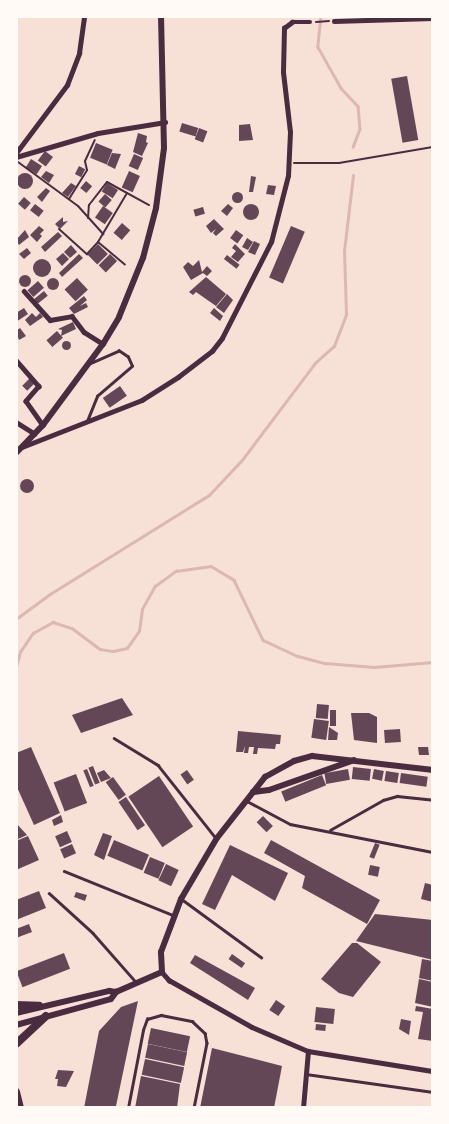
<!DOCTYPE html>
<style>
body{margin:0}
#map{position:relative;width:449px;height:1124px;overflow:hidden;background:#f7e1d7;font-family:Roboto,sans-serif}
div>[style]{position:absolute}
.stream>*{height:2.5px;margin:-1.25px;padding:0 1.25px;transform-origin:1.25px;border-radius:1.25px;background:#dcb8b0}
.building>*{inset:0;background:#644757;transform-origin:0 0}
.round{border-radius:50%}
.path>*{height:2px;margin:-1px;padding:0 1px;transform-origin:1px;border-radius:1px;background:#4a2c40}
.service>*{height:2.5px;margin:-1.25px;padding:0 1.25px;transform-origin:1.25px;border-radius:1.25px;background:#4a2c40}
.minor>*{height:4.5px;margin:-2.25px;padding:0 2.25px;transform-origin:2.25px;border-radius:2.25px;background:#4a2c40}
.secondary>*{height:6px;margin:-3px;padding:0 3px;transform-origin:3px;border-radius:3px;background:#4a2c40}
.trunk>*{height:8px;margin:-4px;padding:0 4px;transform-origin:4px;border-radius:4px;background:#4a2c40}
span{translate:-50% -50%;white-space:nowrap;text-align:center;line-height:1.15;-webkit-text-stroke:4px #fffaf5;paint-order:stroke}
.frame{position:absolute;inset:0;border:18px solid #fffaf5;pointer-events:none}
</style>
<div id="map">
<div class="stream">
<i style="left:321px;top:16px;width:31px;rotate:96deg"></i>
<i style="left:318px;top:47px;width:47px;rotate:60.7deg"></i>
<i style="left:341px;top:88px;width:25px;rotate:47deg"></i>
<i style="left:358px;top:106px;width:23px;rotate:85deg"></i>
<i style="left:360px;top:129px;width:19px;rotate:111deg"></i>
<i style="left:16px;top:619px;width:42px;rotate:-36.3deg"></i>
<i style="left:50px;top:594px;width:187px;rotate:-31.9deg"></i>
<i style="left:209px;top:495px;width:48px;rotate:-46.7deg"></i>
<i style="left:242px;top:460px;width:121px;rotate:-53deg"></i>
<i style="left:315px;top:363px;width:25px;rotate:-42deg"></i>
<i style="left:334px;top:346px;width:34px;rotate:-69deg"></i>
<i style="left:346px;top:314px;width:63px;rotate:-91.8deg"></i>
<i style="left:344px;top:251px;width:76px;rotate:-83.2deg"></i>
<i style="left:16px;top:667px;width:16px;rotate:-75deg"></i>
<i style="left:20px;top:652px;width:23px;rotate:-56deg"></i>
<i style="left:33px;top:633px;width:23px;rotate:-29deg"></i>
<i style="left:53px;top:622px;width:20px;rotate:18deg"></i>
<i style="left:72px;top:628px;width:35px;rotate:37deg"></i>
<i style="left:100px;top:649px;width:13px;rotate:9deg"></i>
<i style="left:113px;top:651px;width:14px;rotate:-12deg"></i>
<i style="left:127px;top:648px;width:21px;rotate:-55deg"></i>
<i style="left:139px;top:631px;width:22px;rotate:-82deg"></i>
<i style="left:142px;top:609px;width:26px;rotate:-61deg"></i>
<i style="left:155px;top:586px;width:26px;rotate:-36deg"></i>
<i style="left:176px;top:571px;width:35px;rotate:-8deg"></i>
<i style="left:211px;top:566px;width:27px;rotate:31deg"></i>
<i style="left:234px;top:580px;width:67px;rotate:64.2deg"></i>
<i style="left:263px;top:640px;width:38px;rotate:25deg"></i>
<i style="left:298px;top:656px;width:28px;rotate:15deg"></i>
<i style="left:325px;top:663px;width:49px;rotate:4.7deg"></i>
<i style="left:374px;top:667px;width:59px;rotate:-4.8deg"></i>
</div>
<div class="building">
<i style="left:407px;top:76px;width:65px;height:16px;rotate:80deg"></i>
<i style="left:182px;top:123px;width:17px;height:9px;rotate:17deg"></i>
<i style="clip-path:polygon(250px 124px,253px 140px,239px 141px,239px 125px)"></i>
<i style="left:199px;top:128px;width:9px;height:12px;rotate:21deg"></i>
<i style="clip-path:polygon(138px 133px,147px 136px,146px 142px,148px 143px,142px 156px,133px 152px)"></i>
<i style="left:96px;top:143px;width:18px;height:16px;rotate:22deg"></i>
<i style="left:45px;top:151px;width:10px;height:12px;rotate:37deg"></i>
<i style="clip-path:polygon(112px 153px,121px 154px,115px 169px,107px 165px)"></i>
<i style="left:134px;top:154px;width:10px;height:13px;rotate:24deg"></i>
<i style="left:31px;top:159px;width:13px;height:10px;rotate:32deg"></i>
<i style="left:79px;top:166px;width:7px;height:9px;rotate:27deg"></i>
<i style="clip-path:polygon(46px 171px,54px 175px,49px 183px,41px 177px)"></i>
<i style="left:129px;top:171px;width:12px;height:18px;rotate:24deg"></i>
<i class="round" style="left:17px;top:173px;width:16px;height:16px"></i>
<i style="clip-path:polygon(251px 176px,256px 177px,253px 192px,249px 192px)"></i>
<i style="left:86px;top:181px;width:8px;height:9px;rotate:40deg"></i>
<i style="clip-path:polygon(71px 183px,76px 186px,68px 197px,62px 193px)"></i>
<i style="left:107px;top:183px;width:13px;height:10px;rotate:32deg"></i>
<i style="clip-path:polygon(268px 185px,276px 186px,274px 195px,266px 194px)"></i>
<i style="clip-path:polygon(46px 188px,50px 191px,42px 202px,37px 197px)"></i>
<i class="round" style="left:231.5px;top:191.5px;width:11px;height:11px"></i>
<i style="left:105px;top:194px;width:9px;height:10px;rotate:41deg"></i>
<i style="left:24px;top:197px;width:9px;height:9px;rotate:41deg"></i>
<i class="round" style="left:243px;top:204px;width:16px;height:16px"></i>
<i style="left:35px;top:204px;width:11px;height:8px;rotate:38deg"></i>
<i style="clip-path:polygon(228px 204px,233px 208px,227px 216px,221px 211px)"></i>
<i style="left:103px;top:206px;width:12px;height:14px;rotate:35deg"></i>
<i style="left:203px;top:207px;width:7px;height:10px;rotate:74deg"></i>
<i style="clip-path:polygon(63px 217px,63px 222px,68px 221px,60px 229px,55px 224px)"></i>
<i style="clip-path:polygon(214px 219px,224px 229px,216px 236px,213px 233px,216px 229px,211px 233px,206px 226px)"></i>
<i style="left:122px;top:223px;width:11px;height:13px;rotate:41deg"></i>
<i style="clip-path:polygon(39px 226px,44px 230px,40px 234px,37px 231px,42px 236px,37px 242px,30px 235px)"></i>
<i style="left:291px;top:226px;width:15px;height:56px;rotate:23deg"></i>
<i style="clip-path:polygon(25px 230px,29px 237px,19px 245px,16px 240px)"></i>
<i style="left:236px;top:230px;width:9px;height:10px;rotate:36deg"></i>
<i style="clip-path:polygon(58px 232px,62px 236px,45px 252px,41px 247px)"></i>
<i style="clip-path:polygon(247px 238px,253px 242px,248px 250px,242px 247px)"></i>
<i style="clip-path:polygon(254px 241px,260px 244px,255px 255px,248px 252px)"></i>
<i style="left:98px;top:244px;width:14px;height:15px;rotate:45deg"></i>
<i style="clip-path:polygon(235px 244px,245px 254px,238px 262px,231px 257px,236px 251px,232px 248px)"></i>
<i style="clip-path:polygon(71px 245px,77px 252px,70px 258px,64px 252px)"></i>
<i style="clip-path:polygon(27px 248px,31px 253px,24px 259px,19px 254px)"></i>
<i style="clip-path:polygon(63px 253px,69px 259px,62px 266px,56px 259px)"></i>
<i style="clip-path:polygon(79px 254px,83px 258px,62px 277px,59px 273px)"></i>
<i style="left:110px;top:254px;width:10px;height:16px;rotate:45deg"></i>
<i style="left:227px;top:255px;width:16px;height:5px;rotate:38deg"></i>
<i class="round" style="left:33px;top:259px;width:18px;height:18px"></i>
<i style="clip-path:polygon(199px 260px,202px 272px,207px 266px,212px 271px,207px 276px,203px 273px,191px 280px,183px 267px,188px 262px,193px 266px)"></i>
<i class="round" style="left:19px;top:275px;width:12px;height:12px"></i>
<i style="clip-path:polygon(206px 277px,226px 294px,216px 306px,196px 292px,193px 295px,189px 292px)"></i>
<i class="round" style="left:47px;top:278px;width:12px;height:12px"></i>
<i style="left:77px;top:278px;width:16px;height:17px;rotate:47deg"></i>
<i style="left:38px;top:281px;width:9px;height:14px;rotate:49deg"></i>
<i style="left:44px;top:291px;width:6px;height:13px;rotate:51deg"></i>
<i style="clip-path:polygon(227px 294px,233px 300px,224px 313px,216px 307px)"></i>
<i style="clip-path:polygon(84px 296px,87px 300px,80px 306px,86px 303px,88px 307px,74px 314px,69px 308px)"></i>
<i style="clip-path:polygon(24px 308px,28px 314px,16px 322px,16px 313px)"></i>
<i style="clip-path:polygon(214px 308px,223px 316px,220px 321px,210px 313px)"></i>
<i style="clip-path:polygon(32px 313px,36px 317px,40px 313px,43px 317px,30px 326px,25px 320px)"></i>
<i style="clip-path:polygon(73px 322px,76px 329px,61px 336px,62px 330px,58px 329px)"></i>
<i style="clip-path:polygon(20px 328px,26px 336px,19px 340px,16px 331px)"></i>
<i style="left:57px;top:331px;width:9px;height:14px;rotate:49deg"></i>
<i class="round" style="left:61.5px;top:340.5px;width:9px;height:9px"></i>
<i style="left:30px;top:378px;width:7px;height:11px;rotate:45deg"></i>
<i style="left:120px;top:386px;width:12px;height:21px;rotate:55deg"></i>
<i class="round" style="left:20px;top:479px;width:14px;height:14px"></i>
<i style="clip-path:polygon(122px 698px,133px 715px,81px 733px,72px 715px)"></i>
<i style="left:317px;top:704px;width:12px;height:14px;rotate:5deg"></i>
<i style="left:330px;top:710px;width:6px;height:16px"></i>
<i style="clip-path:polygon(351px 713px,369px 713px,377px 717px,377px 743px,354px 740px)"></i>
<i style="left:314px;top:719px;width:15px;height:19px;rotate:8deg"></i>
<i style="clip-path:polygon(329px 727px,338px 733px,337px 740px,328px 740px)"></i>
<i style="left:400px;top:729px;width:13px;height:16px;rotate:86deg"></i>
<i style="clip-path:polygon(238px 731px,281px 735px,280px 744px,276px 744px,275px 749px,258px 748px,257px 754px,253px 754px,254px 747px,249px 747px,248px 753px,244px 753px,245px 746px,243px 752px,236px 752px)"></i>
<i style="clip-path:polygon(31px 747px,60px 813px,34px 825px,16px 785px,16px 753px)"></i>
<i style="clip-path:polygon(418px 747px,428px 747px,429px 755px,419px 755px)"></i>
<i style="left:93px;top:766px;width:18px;height:5px;rotate:68deg"></i>
<i style="left:353px;top:767px;width:18px;height:12px;rotate:6deg"></i>
<i style="left:87px;top:769px;width:18px;height:4px;rotate:68deg"></i>
<i style="left:348px;top:769px;width:11px;height:24px;rotate:80deg"></i>
<i style="left:374px;top:769px;width:10px;height:10px;rotate:11deg"></i>
<i style="clip-path:polygon(104px 770px,111px 778px,101px 782px,97px 773px)"></i>
<i style="left:187px;top:770px;width:12px;height:8px;rotate:55deg"></i>
<i style="left:386px;top:771px;width:13px;height:10px;rotate:9deg"></i>
<i style="left:401px;top:773px;width:27px;height:10px;rotate:8deg"></i>
<i style="left:76px;top:774px;width:31px;height:24px;rotate:69deg"></i>
<i style="left:322px;top:775px;width:11px;height:44px;rotate:68deg"></i>
<i style="left:159px;top:776px;width:61px;height:37px;rotate:56deg"></i>
<i style="left:113px;top:777px;width:22px;height:9px;rotate:54deg"></i>
<i style="left:126px;top:797px;width:34px;height:9px;rotate:56deg"></i>
<i style="clip-path:polygon(61px 815px,63px 822px,54px 826px,52px 820px)"></i>
<i style="left:263px;top:816px;width:14px;height:9px;rotate:45deg"></i>
<i style="clip-path:polygon(16px 823px,27px 835px,16px 840px)"></i>
<i style="left:67px;top:831px;width:12px;height:13px;rotate:66deg"></i>
<i style="clip-path:polygon(103px 833px,112px 836px,104px 860px,94px 855px)"></i>
<i style="clip-path:polygon(28px 836px,39px 860px,16px 870px,16px 841px)"></i>
<i style="left:114px;top:840px;width:38px;height:17px;rotate:23deg"></i>
<i style="clip-path:polygon(271px 840px,380px 900px,367px 924px,302px 888px,305px 876px,264px 853px)"></i>
<i style="left:375px;top:843px;width:5px;height:15px;rotate:22deg"></i>
<i style="left:72px;top:844px;width:10px;height:13px;rotate:66deg"></i>
<i style="clip-path:polygon(230px 845px,288px 873px,275px 901px,232px 875px,215px 910px,202px 904px)"></i>
<i style="left:150px;top:857px;width:16px;height:17px;rotate:22deg"></i>
<i style="left:166px;top:864px;width:14px;height:18px;rotate:25deg"></i>
<i style="left:370px;top:865px;width:10px;height:10px;rotate:11deg"></i>
<i style="clip-path:polygon(425px 883px,433px 885px,433px 902px,421px 899px)"></i>
<i style="clip-path:polygon(39px 891px,46px 908px,16px 920px,16px 900px)"></i>
<i style="clip-path:polygon(76px 892px,87px 895px,85px 901px,74px 897px)"></i>
<i style="clip-path:polygon(375px 914px,433px 920px,433px 960px,356px 941px)"></i>
<i style="clip-path:polygon(29px 924px,32px 932px,16px 938px,16px 929px)"></i>
<i style="clip-path:polygon(352px 943px,357px 943px,381px 962px,353px 997px,339px 993px,321px 979px)"></i>
<i style="left:64px;top:953px;width:17px;height:51px;rotate:69deg"></i>
<i style="left:232px;top:954px;width:16px;height:6px;rotate:35deg"></i>
<i style="clip-path:polygon(195px 955px,255px 988px,248px 1000px,190px 963px)"></i>
<i style="clip-path:polygon(422px 959px,433px 961px,433px 981px,419px 978px)"></i>
<i style="clip-path:polygon(419px 979px,433px 982px,433px 1007px,415px 1003px)"></i>
<i style="left:276px;top:1000px;width:11px;height:12px;rotate:34deg"></i>
<i style="clip-path:polygon(138px 1001px,116px 1106px,121px 1108px,84px 1108px,99px 1031px,121px 1007px)"></i>
<i style="clip-path:polygon(416px 1006px,433px 1009px,433px 1041px,418px 1039px,423px 1012px,415px 1011px)"></i>
<i style="left:316px;top:1007px;width:19px;height:15px;rotate:6deg"></i>
<i style="clip-path:polygon(401px 1019px,411px 1021px,409px 1035px,399px 1029px)"></i>
<i style="left:316px;top:1024px;width:10px;height:6px;rotate:6deg"></i>
<i style="left:151px;top:1028px;width:40px;height:16px;rotate:12deg"></i>
<i style="left:148px;top:1044px;width:40px;height:14px;rotate:12deg"></i>
<i style="clip-path:polygon(212px 1048px,282px 1066px,274px 1108px,200px 1108px)"></i>
<i style="left:145px;top:1059px;width:40px;height:16px;rotate:12deg"></i>
<i style="clip-path:polygon(58px 1070px,74px 1071px,66px 1087px,57px 1086px,58px 1079px,55px 1079px)"></i>
<i style="clip-path:polygon(141px 1076px,180px 1084px,177px 1108px,135px 1108px)"></i>
</div>
<div class="path">
<i style="left:316px;top:22px;width:13px;rotate:-4deg"></i>
<i style="left:18px;top:162px;width:74px;rotate:36.3deg"></i>
<i style="left:78px;top:206px;width:38px;rotate:48deg"></i>
<i style="left:294px;top:163px;width:45px"></i>
<i style="left:339px;top:163px;width:95px;rotate:-9.7deg"></i>
<i style="left:69px;top:199px;width:34px;rotate:-58deg"></i>
<i style="left:87px;top:170px;width:9px;rotate:-103deg"></i>
<i style="left:85px;top:161px;width:23px;rotate:-65deg"></i>
<i style="left:88px;top:218px;width:13px;rotate:-86deg"></i>
<i style="left:89px;top:205px;width:29px;rotate:-52deg"></i>
<i style="left:107px;top:182px;width:48px;rotate:28.7deg"></i>
<i style="left:59px;top:229px;width:38px;rotate:42deg"></i>
<i style="left:87px;top:254px;width:16px;rotate:-47deg"></i>
<i style="left:98px;top:242px;width:57px;rotate:-59.4deg"></i>
<i style="left:98px;top:242px;width:35px;rotate:40deg"></i>
</div>
<div class="service">
<i style="left:87px;top:421px;width:27px;rotate:-68deg"></i>
<i style="left:97px;top:396px;width:46px;rotate:-40.6deg"></i>
<i style="left:132px;top:366px;width:10px;rotate:-114deg"></i>
<i style="left:128px;top:357px;width:11px;rotate:-146deg"></i>
<i style="left:119px;top:351px;width:32px;rotate:156deg"></i>
<i style="left:114px;top:738px;width:52px;rotate:31.5deg"></i>
<i style="left:158px;top:765px;width:92px;rotate:51.6deg"></i>
<i style="left:247px;top:801px;width:49px;rotate:28.1deg"></i>
<i style="left:290px;top:824px;width:146px;rotate:11.1deg"></i>
<i style="left:330px;top:830px;width:61px;rotate:-29.5deg"></i>
<i style="left:383px;top:800px;width:15px;rotate:-16deg"></i>
<i style="left:397px;top:796px;width:36px;rotate:6deg"></i>
<i style="left:64px;top:871px;width:118px;rotate:22deg"></i>
<i style="left:49px;top:893px;width:59px;rotate:42.3deg"></i>
<i style="left:93px;top:933px;width:65px;rotate:48.7deg"></i>
<i style="left:183px;top:900px;width:97px;rotate:36.2deg"></i>
<i style="left:306px;top:1074px;width:128px;rotate:8.1deg"></i>
<i style="left:128px;top:1108px;width:79px;rotate:-79.1deg"></i>
<i style="left:143px;top:1030px;width:12px;rotate:-70deg"></i>
<i style="left:147px;top:1019px;width:15px;rotate:-16deg"></i>
<i style="left:161px;top:1015px;width:32px;rotate:11deg"></i>
<i style="left:192px;top:1021px;width:18px;rotate:43deg"></i>
<i style="left:205px;top:1033px;width:10px;rotate:79deg"></i>
<i style="left:207px;top:1043px;width:66px;rotate:101.3deg"></i>
</div>
<div class="minor">
<i style="left:334px;top:21px;width:99px;rotate:-1.7deg"></i>
<i style="left:16px;top:153px;width:85px;rotate:-53.1deg"></i>
<i style="left:67px;top:85px;width:34px;rotate:-69deg"></i>
<i style="left:79px;top:53px;width:37px;rotate:-82deg"></i>
<i style="left:16px;top:157px;width:85px;rotate:-16.3deg"></i>
<i style="left:98px;top:133px;width:68px;rotate:-9.3deg"></i>
<i style="left:24px;top:291px;width:39px;rotate:48deg"></i>
<i style="left:50px;top:320px;width:22px;rotate:-10deg"></i>
<i style="left:72px;top:316px;width:20px;rotate:53deg"></i>
<i style="left:84px;top:332px;width:22px;rotate:32deg"></i>
<i style="left:16px;top:360px;width:35px;rotate:49deg"></i>
<i style="left:39px;top:386px;width:20px;rotate:131deg"></i>
<i style="left:26px;top:401px;width:29px;rotate:55deg"></i>
<i style="left:16px;top:422px;width:22px;rotate:32deg"></i>
<i style="left:22px;top:447px;width:129px;rotate:-21.4deg"></i>
<i style="left:142px;top:400px;width:43px;rotate:-32.6deg"></i>
<i style="left:178px;top:377px;width:43px;rotate:-37.4deg"></i>
<i style="left:212px;top:351px;width:16px;rotate:-52deg"></i>
<i style="left:222px;top:338px;width:108px;rotate:-63deg"></i>
<i style="left:271px;top:242px;width:68px;rotate:-75.6deg"></i>
<i style="left:288px;top:176px;width:44px;rotate:-87.4deg"></i>
<i style="left:290px;top:132px;width:60px;rotate:-96.7deg"></i>
<i style="left:283px;top:72px;width:44px;rotate:-88.7deg"></i>
<i style="left:284px;top:28px;width:10px;rotate:-37deg"></i>
<i style="left:292px;top:22px;width:18px"></i>
<i style="left:162px;top:972px;width:11px;rotate:49deg"></i>
<i style="left:169px;top:980px;width:95px;rotate:29.5deg"></i>
<i style="left:252px;top:1027px;width:61px;rotate:23.2deg"></i>
<i style="left:308px;top:1051px;width:127px;rotate:9.1deg"></i>
<i style="left:303px;top:1108px;width:57px;rotate:-85deg"></i>
</div>
<div class="secondary">
<i style="left:16px;top:453px;width:39px;rotate:-46deg"></i>
<i style="left:43px;top:425px;width:101px;rotate:-53.5deg"></i>
<i style="left:103px;top:344px;width:31px;rotate:-59deg"></i>
<i style="left:119px;top:317px;width:64px;rotate:-67.9deg"></i>
<i style="left:143px;top:258px;width:52px;rotate:-75.4deg"></i>
<i style="left:156px;top:208px;width:61px;rotate:-82.4deg"></i>
<i style="left:164px;top:148px;width:132px;rotate:-91.3deg"></i>
<i style="left:253px;top:792px;width:16px;rotate:-7deg"></i>
<i style="left:269px;top:790px;width:90px;rotate:-19.4deg"></i>
<i style="left:16px;top:1013px;width:96px;rotate:-13.3deg"></i>
<i style="left:109px;top:991px;width:7px;rotate:8deg"></i>
<i style="left:16px;top:1025px;width:98px;rotate:-15.3deg"></i>
<i style="left:111px;top:999px;width:9px;rotate:-54deg"></i>
<i style="left:116px;top:992px;width:50px;rotate:-23.5deg"></i>
<i style="left:162px;top:972px;width:20px;rotate:-93deg"></i>
<i style="left:161px;top:952px;width:57px;rotate:-69.3deg"></i>
<i style="left:181px;top:899px;width:71px;rotate:-59.5deg"></i>
<i style="left:217px;top:838px;width:78px;rotate:-51.8deg"></i>
<i style="left:265px;top:777px;width:33px;rotate:-29deg"></i>
<i style="left:294px;top:761px;width:19px;rotate:-16deg"></i>
<i style="left:312px;top:756px;width:122px;rotate:6.6deg"></i>
</div>
<div class="trunk">
<i style="left:16px;top:1005px;width:23px;rotate:2deg"></i>
<i style="left:16px;top:1044px;width:41px;rotate:-43deg"></i>
<i style="left:16px;top:1092px;width:16px;rotate:76deg"></i>
</div>
<div class="frame"></div>
</div>
